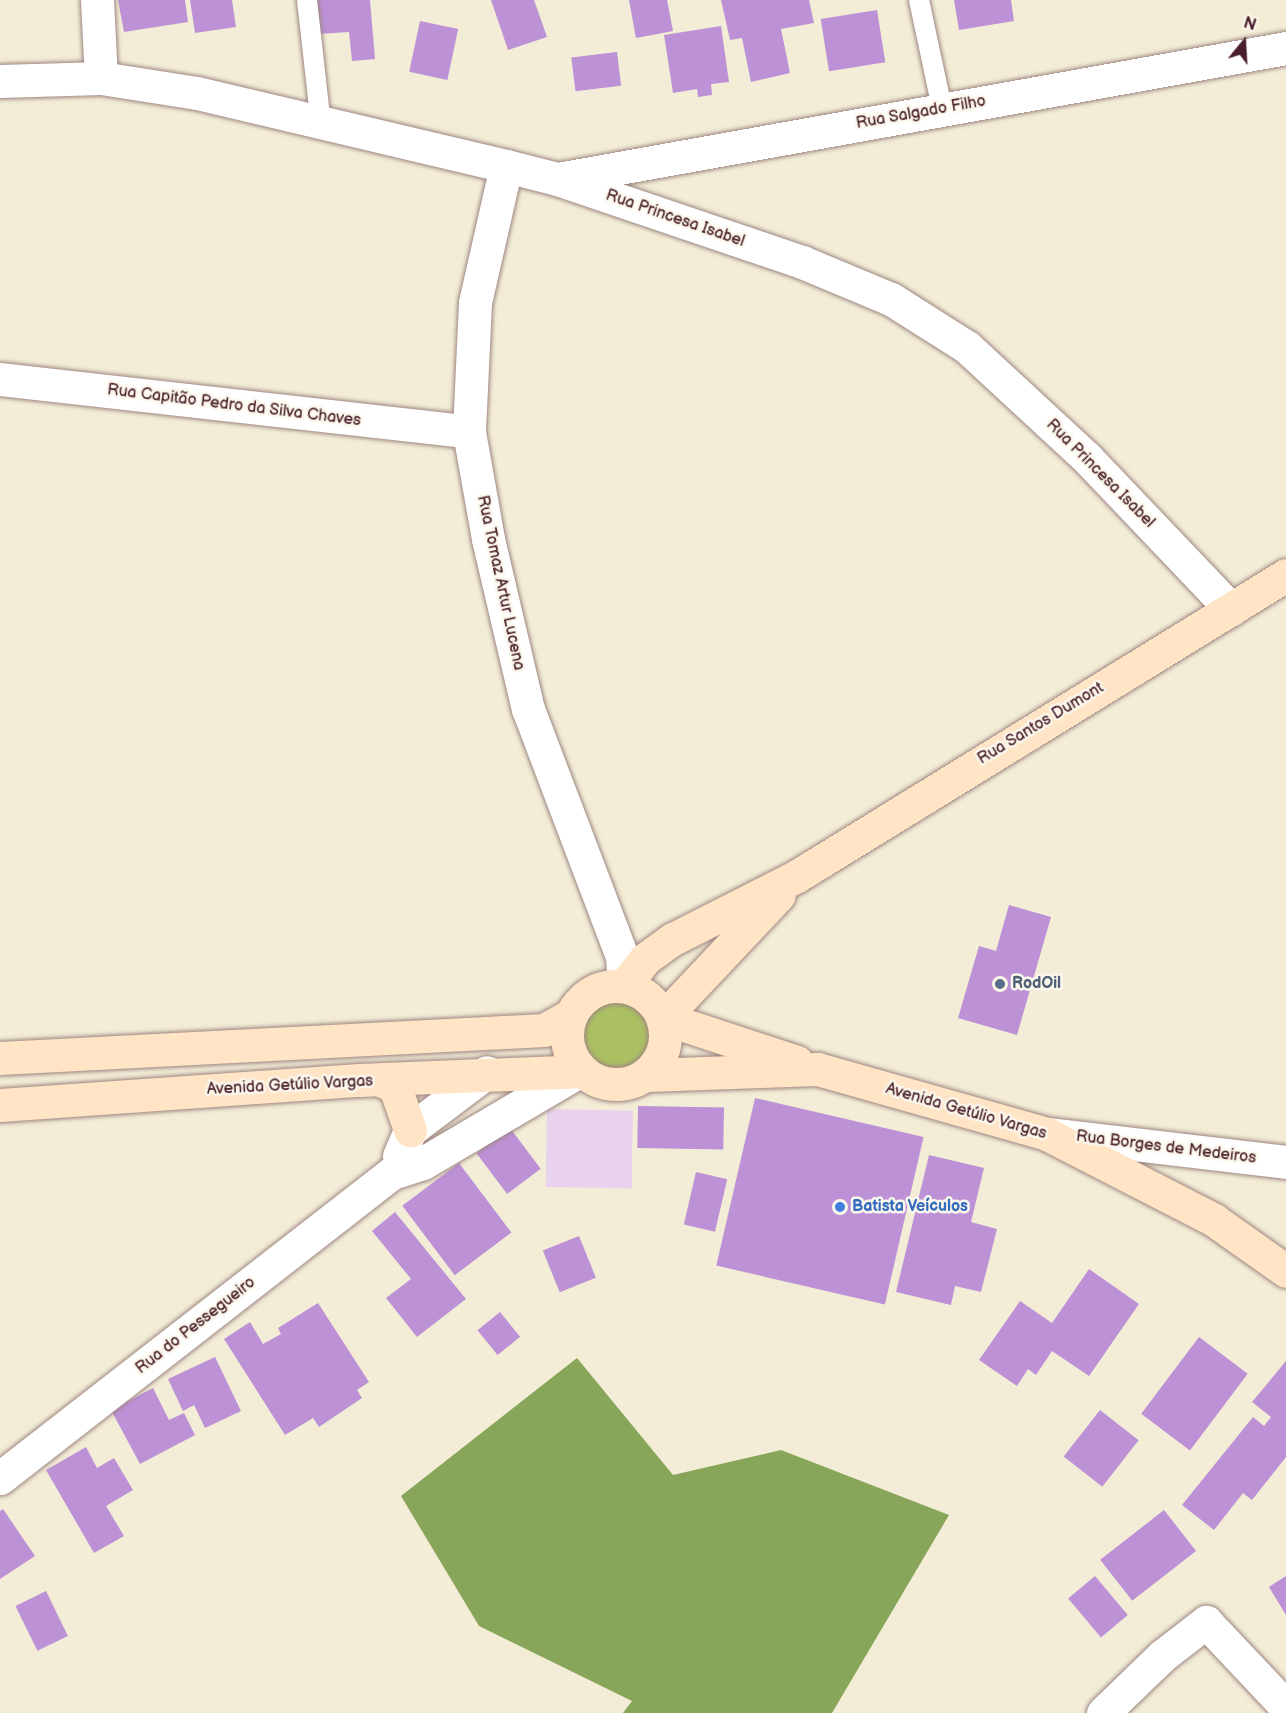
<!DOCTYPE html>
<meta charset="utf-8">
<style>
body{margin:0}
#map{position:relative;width:1286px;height:1713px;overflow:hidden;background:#f3edd7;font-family:"Balsamiq Sans",sans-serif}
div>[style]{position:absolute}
.built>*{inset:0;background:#e9d2ed;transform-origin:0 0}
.green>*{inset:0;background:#abbf63}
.round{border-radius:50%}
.forest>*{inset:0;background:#88a659}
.building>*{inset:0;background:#bc91d6;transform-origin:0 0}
.roads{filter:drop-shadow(0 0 2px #9e8681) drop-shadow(0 0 2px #9e8681)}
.lane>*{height:20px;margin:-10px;padding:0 10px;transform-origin:10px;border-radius:10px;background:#fff}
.street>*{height:33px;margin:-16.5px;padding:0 16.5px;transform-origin:16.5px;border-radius:16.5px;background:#fff}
.secondary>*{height:33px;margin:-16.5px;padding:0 16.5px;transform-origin:16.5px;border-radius:16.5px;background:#ffe4c6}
.secondary>.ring{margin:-16.5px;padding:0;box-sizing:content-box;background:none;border:33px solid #ffe4c6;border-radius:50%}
.dots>*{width:16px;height:16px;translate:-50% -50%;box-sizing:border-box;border:3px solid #fbf7ec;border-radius:50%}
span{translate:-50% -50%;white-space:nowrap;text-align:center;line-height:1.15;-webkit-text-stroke:5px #fbf7ec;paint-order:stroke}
.street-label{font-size:16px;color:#4a1f2b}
.service-label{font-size:16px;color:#4e5e75;font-weight:700}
.left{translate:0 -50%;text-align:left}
.shop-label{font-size:16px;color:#366cbe;font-weight:700}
.north{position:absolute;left:1214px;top:12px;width:60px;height:60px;-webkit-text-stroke:4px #fbf7ec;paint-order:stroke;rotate:18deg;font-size:16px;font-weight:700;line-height:24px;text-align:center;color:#4a1f2b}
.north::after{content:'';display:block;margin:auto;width:21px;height:27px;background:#4a1f2b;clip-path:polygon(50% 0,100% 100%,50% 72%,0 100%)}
</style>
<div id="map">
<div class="built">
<i style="left:547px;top:1109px;width:86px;height:78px;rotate:1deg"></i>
</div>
<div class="green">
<i class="round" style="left:577px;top:997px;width:78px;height:78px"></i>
</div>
<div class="forest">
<i style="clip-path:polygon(577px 1358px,673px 1475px,781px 1450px,949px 1515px,832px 1713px,623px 1713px,632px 1701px,479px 1626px,401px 1496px)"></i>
</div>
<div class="building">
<i style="clip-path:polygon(118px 0,185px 0,188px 22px,124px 32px)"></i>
<i style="clip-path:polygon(190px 0,232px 0,236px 27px,195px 33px)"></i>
<i style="clip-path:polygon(316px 0,370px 0,375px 59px,352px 61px,349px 32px,319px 34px)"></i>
<i style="clip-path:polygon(491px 0,534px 0,547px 37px,508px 50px)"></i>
<i style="clip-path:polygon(629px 0,667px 0,673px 31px,636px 38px)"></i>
<i style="clip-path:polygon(721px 0,809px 0,814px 23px,781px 29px,790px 73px,751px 82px,742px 38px,730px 40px)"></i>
<i style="clip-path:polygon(954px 0,1011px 0,1014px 21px,959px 30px)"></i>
<i style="left:877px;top:10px;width:53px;height:57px;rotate:81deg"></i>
<i style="left:420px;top:21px;width:39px;height:52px;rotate:12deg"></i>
<i style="clip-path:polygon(721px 26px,729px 82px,711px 84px,712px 95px,698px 97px,697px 89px,673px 93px,664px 35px)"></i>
<i style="left:617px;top:52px;width:34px;height:46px;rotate:83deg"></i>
<i style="clip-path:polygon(1009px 905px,1051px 917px,1017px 1035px,958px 1018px,979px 946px,996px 951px)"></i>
<i style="left:755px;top:1098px;width:173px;height:172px;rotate:13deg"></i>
<i style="left:638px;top:1106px;width:86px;height:42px;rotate:1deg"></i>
<i style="left:510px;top:1128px;width:51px;height:42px;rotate:53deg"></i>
<i style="clip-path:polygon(929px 1155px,984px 1168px,971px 1222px,997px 1229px,981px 1292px,955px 1286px,951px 1305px,896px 1292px)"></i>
<i style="left:459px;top:1163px;width:87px;height:71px;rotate:53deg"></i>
<i style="left:696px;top:1172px;width:32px;height:54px;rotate:13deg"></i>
<i style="clip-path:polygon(395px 1212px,466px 1299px,417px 1337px,386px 1298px,411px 1279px,372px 1231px)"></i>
<i style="left:579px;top:1236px;width:45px;height:39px;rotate:68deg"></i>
<i style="clip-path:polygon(1089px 1269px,1139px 1304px,1089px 1376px,1052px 1351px,1036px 1375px,1028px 1369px,1017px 1386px,979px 1360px,1020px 1301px,1052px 1323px)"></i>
<i style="clip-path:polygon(318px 1303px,369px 1382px,357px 1390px,362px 1398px,319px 1427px,313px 1418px,285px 1435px,224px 1339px,250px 1322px,263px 1344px,281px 1334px,278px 1328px)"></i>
<i style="left:500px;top:1312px;width:32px;height:29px;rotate:51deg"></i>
<i style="left:1199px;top:1337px;width:61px;height:96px;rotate:37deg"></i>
<i style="clip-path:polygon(215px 1357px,241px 1411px,205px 1428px,194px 1405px,183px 1411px,168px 1379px)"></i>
<i style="clip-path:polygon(1286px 1361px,1286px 1457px,1252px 1500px,1243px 1493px,1214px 1530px,1182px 1505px,1253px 1417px,1264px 1426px,1271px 1417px,1252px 1402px)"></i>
<i style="clip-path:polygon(153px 1388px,169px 1420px,184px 1413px,195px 1435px,140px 1464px,111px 1410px)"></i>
<i style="left:1100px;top:1410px;width:49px;height:59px;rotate:38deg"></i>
<i style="clip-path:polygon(86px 1447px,97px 1468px,114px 1458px,133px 1490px,106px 1506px,124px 1536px,94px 1553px,46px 1470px)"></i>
<i style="clip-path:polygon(3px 1509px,35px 1556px,0 1579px,0 1511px)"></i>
<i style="left:1164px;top:1510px;width:52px;height:81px;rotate:52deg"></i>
<i style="left:1095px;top:1576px;width:51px;height:35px;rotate:50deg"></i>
<i style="clip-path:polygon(1286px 1576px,1286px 1615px,1269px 1587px)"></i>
<i style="left:46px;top:1591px;width:50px;height:34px;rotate:64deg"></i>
</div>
<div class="roads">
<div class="lane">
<i style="left:307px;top:0;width:125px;rotate:83.6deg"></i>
<i style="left:919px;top:0;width:110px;rotate:78deg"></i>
</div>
<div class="street">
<i style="left:97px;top:0;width:78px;rotate:87.1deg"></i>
<i style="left:0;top:81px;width:101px;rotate:-1.7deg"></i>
<i style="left:101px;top:78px;width:97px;rotate:8.9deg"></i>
<i style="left:197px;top:93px;width:318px;rotate:13.3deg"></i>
<i style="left:506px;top:166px;width:53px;rotate:14.3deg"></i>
<i style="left:557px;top:179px;width:259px;rotate:18.7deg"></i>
<i style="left:802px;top:262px;width:96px;rotate:22.6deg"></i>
<i style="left:891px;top:299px;width:90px;rotate:32.3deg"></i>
<i style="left:967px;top:347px;width:163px;rotate:42.8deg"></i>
<i style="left:1087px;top:458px;width:209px;rotate:46.4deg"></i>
<i style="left:506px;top:166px;width:140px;rotate:102.8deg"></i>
<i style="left:475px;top:303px;width:129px;rotate:92.7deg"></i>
<i style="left:469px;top:432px;width:109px;rotate:79.9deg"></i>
<i style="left:488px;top:539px;width:175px;rotate:76.8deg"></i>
<i style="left:528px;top:709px;width:264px;rotate:69.2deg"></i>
<i style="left:622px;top:956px;width:30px;rotate:86deg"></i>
<i style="left:558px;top:179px;width:740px;rotate:-10.2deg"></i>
<i style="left:0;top:379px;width:472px;rotate:6.4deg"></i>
<i style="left:1049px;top:1134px;width:239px;rotate:6.7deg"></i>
<i style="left:399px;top:1156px;width:28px;rotate:-67deg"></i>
<i style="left:410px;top:1130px;width:96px;rotate:-37deg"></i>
<i style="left:0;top:1478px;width:497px;rotate:-37.9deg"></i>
<i style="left:392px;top:1173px;width:33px;rotate:-18deg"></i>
<i style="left:423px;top:1163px;width:181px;rotate:-30.5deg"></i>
<i style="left:1103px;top:1713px;width:82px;rotate:-44deg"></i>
<i style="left:1162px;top:1656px;width:56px;rotate:-37.7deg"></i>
<i style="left:1206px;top:1622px;width:117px;rotate:46.7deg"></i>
</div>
<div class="secondary">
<i class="ring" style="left:567px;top:986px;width:65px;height:65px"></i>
<i style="left:624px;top:986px;width:34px;rotate:-52deg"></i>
<i style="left:645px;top:959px;width:34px;rotate:-36deg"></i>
<i style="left:673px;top:939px;width:139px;rotate:-26.9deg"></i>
<i style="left:797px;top:876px;width:574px;rotate:-31.61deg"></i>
<i style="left:663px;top:1018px;width:169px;rotate:-46.7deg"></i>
<i style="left:663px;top:1018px;width:141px;rotate:18.2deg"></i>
<i style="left:0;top:1058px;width:545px;rotate:-2.95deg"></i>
<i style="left:544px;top:1030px;width:31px;rotate:-29deg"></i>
<i style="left:647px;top:1075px;width:171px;rotate:-2deg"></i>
<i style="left:818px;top:1069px;width:238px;rotate:15.8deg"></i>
<i style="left:1047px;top:1134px;width:188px;rotate:27.2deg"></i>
<i style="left:1214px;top:1220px;width:88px;rotate:35.3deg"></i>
<i style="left:383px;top:1081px;width:13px;rotate:27deg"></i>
<i style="left:395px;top:1087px;width:46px;rotate:70.8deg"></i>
<i style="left:0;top:1105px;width:360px;rotate:-4deg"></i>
<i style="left:359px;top:1080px;width:220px;rotate:-2.3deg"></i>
</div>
</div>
<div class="dots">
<i style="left:1000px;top:984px;background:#5c6f8a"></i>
<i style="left:840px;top:1207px;background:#3f7fe0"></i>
</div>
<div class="street-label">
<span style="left:921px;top:113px;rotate:-10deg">Rua Salgado Filho</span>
<span style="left:675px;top:219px;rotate:19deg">Rua Princesa Isabel</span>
<span style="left:234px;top:406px;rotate:7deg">Rua Capitão Pedro da Silva Chaves</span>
<span style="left:1100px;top:474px;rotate:45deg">Rua Princesa Isabel</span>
<span style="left:500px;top:583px;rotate:78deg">Rua Tomaz Artur Lucena</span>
<span style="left:1041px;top:724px;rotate:-31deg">Rua Santos Dumont</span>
<span style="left:290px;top:1086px;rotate:-3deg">Avenida Getúlio Vargas</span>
<span style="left:966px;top:1112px;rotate:16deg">Avenida Getúlio Vargas</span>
<span style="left:1166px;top:1148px;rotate:7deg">Rua Borges de Medeiros</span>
<span style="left:196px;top:1326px;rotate:-38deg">Rua do Pessegueiro</span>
</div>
<div class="service-label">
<span class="left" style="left:1012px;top:984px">RodOil</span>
</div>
<div class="shop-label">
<span class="left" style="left:852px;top:1207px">Batista Veículos</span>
</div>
<div class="north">N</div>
</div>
